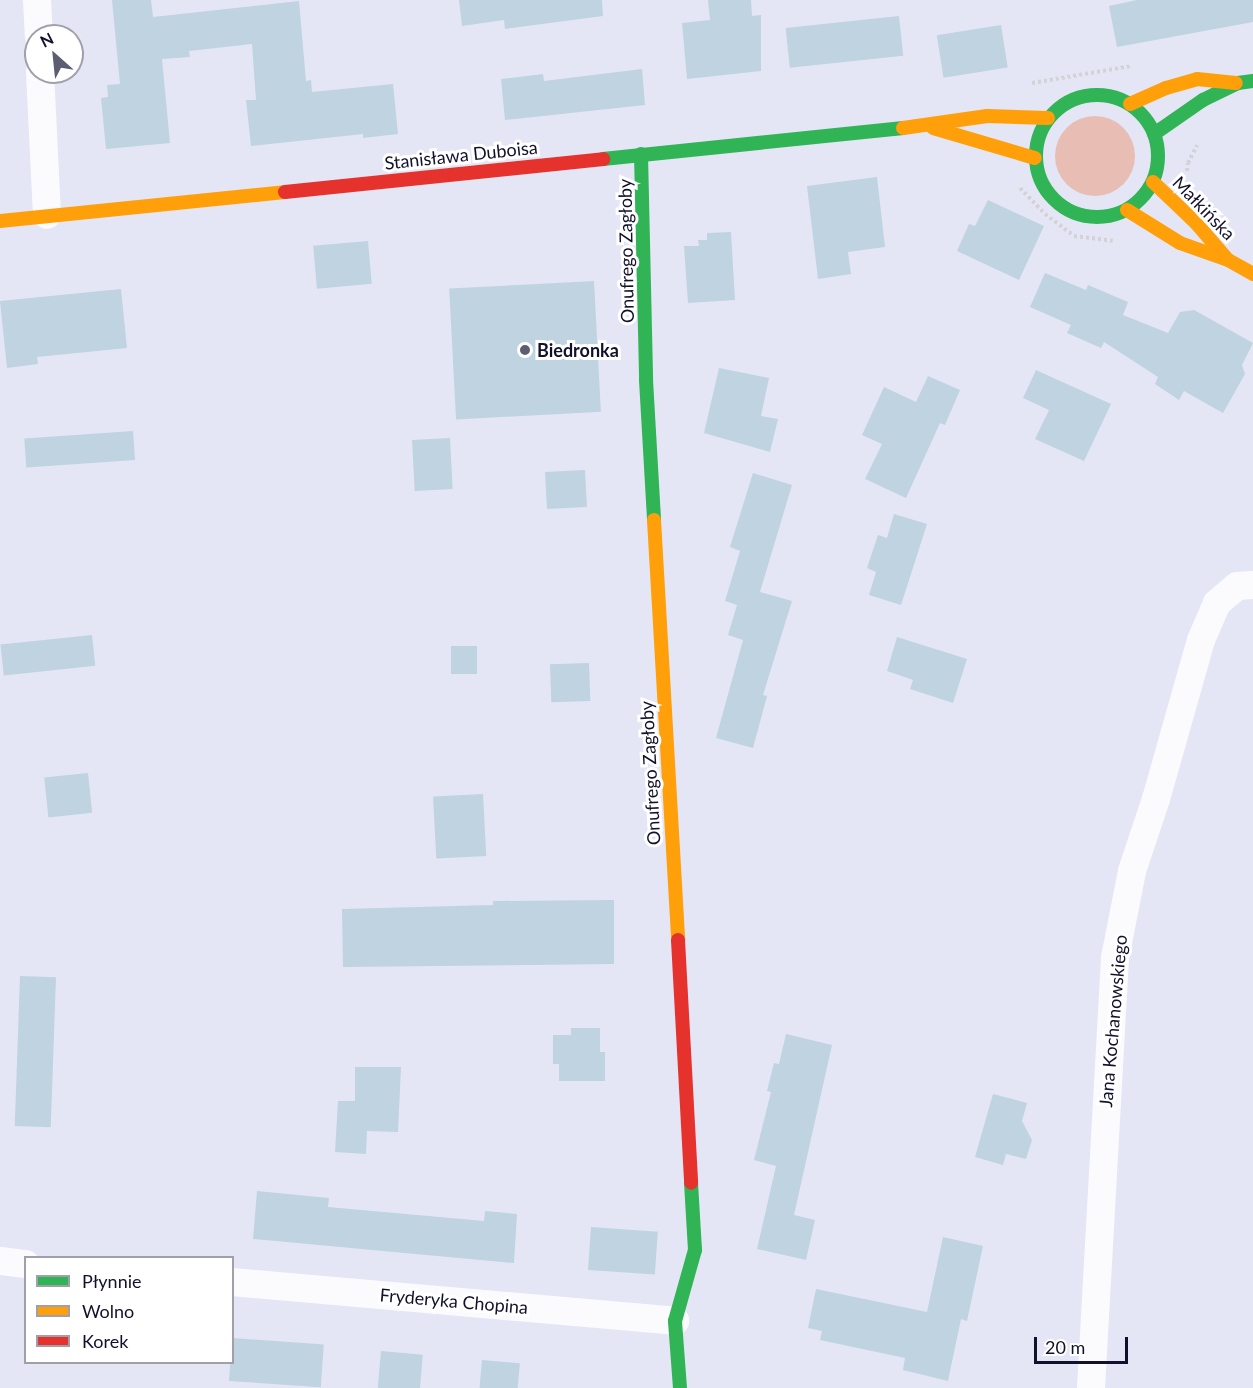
<!DOCTYPE html>
<meta charset="utf-8">
<style>
body{margin:0}
#map{position:relative;width:1253px;height:1388px;overflow:hidden;background:#e4e6f6;font-family:Lato,sans-serif}
div>[style]{position:absolute}
.green>*{inset:0;background:#e7bdb4}
.round{border-radius:50%}
.building>*{inset:0;background:#bfd3e0;transform-origin:0 0}
.path>*{height:4px;margin-top:-2px;transform-origin:0;background:repeating-linear-gradient(90deg,#d2d2d7 0 3px,transparent 0 6px)}
.street>*{height:28px;margin:-14px;padding:0 14px;transform-origin:14px;border-radius:14px;background:#fbfbfe}
.fast>*{height:14px;margin:-7px;padding:0 7px;transform-origin:7px;border-radius:7px;background:#30b455}
.fast>.ring{margin:-7px;padding:0;box-sizing:content-box;background:none;border:14px solid #30b455;border-radius:50%}
.slow>*{height:14px;margin:-7px;padding:0 7px;transform-origin:7px;border-radius:7px;background:#ff9f0a}
.jam>*{height:14px;margin:-7px;padding:0 7px;transform-origin:7px;border-radius:7px;background:#e5322d}
.dots>*{width:16px;height:16px;translate:-50% -50%;box-sizing:border-box;border:3px solid #fff;border-radius:50%}
span{translate:-50% -50%;white-space:nowrap;text-align:center;line-height:1.15;-webkit-text-stroke:6px #fff;paint-order:stroke}
.street-label{font-size:18px;color:#12112b}
.poi-label{font-size:18px;color:#12112b;font-weight:700}
.left{translate:0 -50%;text-align:left}
.legend{position:absolute;left:24px;top:1256px;width:210px;height:108px;box-sizing:border-box;background:#fff;border:2px solid #a0a0aa;margin:0;padding:8px 10px;list-style:none;font-size:18px;color:#12112b}
.legend li{display:flex;align-items:center;gap:12px;height:30px}
.legend b{width:30px;border:2px solid #a0a0aa}
.north{position:absolute;left:24px;top:24px;width:60px;height:60px;box-sizing:border-box;background:#fff;border:2px solid #a0a0aa;border-radius:50%;rotate:333deg;font-size:16px;font-weight:700;line-height:24px;text-align:center;color:#12112b}
.north::after{content:'';display:block;margin:auto;width:21px;height:27px;background:#5c5c72;clip-path:polygon(50% 0,100% 100%,50% 72%,0 100%)}
.scale{position:absolute;left:1034px;top:1337px;width:94px;height:27px;box-sizing:border-box;border:3px solid #12112b;border-top:0;padding-left:8px;font-size:18px;line-height:21px;white-space:nowrap;color:#12112b;-webkit-text-stroke:4px #fff;paint-order:stroke}
</style>
<div id="map">
<div class="green">
<i class="round" style="left:1055px;top:116px;width:80px;height:80px"></i>
</div>
<div class="building">
<i style="clip-path:polygon(112px 0,151px 0,153px 17px,299px 1px,306px 81px,311px 80px,312px 92px,393px 84px,398px 134px,363px 138px,363px 134px,251px 146px,246px 100px,256px 100px,252px 44px,189px 51px,190px 57px,162px 59px,170px 143px,106px 149px,101px 98px,108px 97px,107px 85px,120px 84px)"></i>
<i style="clip-path:polygon(459px 0,602px 0,603px 16px,505px 29px,504px 20px,462px 26px)"></i>
<i style="clip-path:polygon(708px 0,751px 0,752px 16px,761px 15px,761px 71px,687px 79px,682px 23px,710px 20px)"></i>
<i style="clip-path:polygon(1137px 0,1253px 0,1253px 22px,1117px 47px,1109px 6px)"></i>
<i style="left:899px;top:16px;width:40px;height:114px;rotate:84deg"></i>
<i style="left:1001px;top:25px;width:43px;height:65px;rotate:81deg"></i>
<i style="clip-path:polygon(642px 69px,645px 105px,505px 120px,501px 79px,543px 74px,544px 81px)"></i>
<i style="clip-path:polygon(877px 177px,885px 247px,848px 252px,851px 274px,818px 279px,807px 186px)"></i>
<i style="clip-path:polygon(988px 200px,1044px 226px,1019px 280px,957px 251px,969px 224px,975px 226px)"></i>
<i style="clip-path:polygon(731px 232px,735px 300px,688px 303px,684px 246px,699px 246px,698px 240px,707px 240px,707px 233px)"></i>
<i style="left:368px;top:241px;width:43px;height:55px;rotate:85deg"></i>
<i style="clip-path:polygon(1045px 273px,1086px 290px,1088px 285px,1128px 302px,1123px 315px,1168px 333px,1180px 312px,1194px 310px,1253px 343px,1242px 365px,1245px 374px,1223px 413px,1184px 391px,1179px 400px,1155px 384px,1158px 377px,1104px 342px,1101px 348px,1067px 333px,1071px 325px,1030px 307px)"></i>
<i style="left:594px;top:281px;width:131px;height:145px;rotate:87deg"></i>
<i style="clip-path:polygon(121px 289px,127px 348px,37px 357px,38px 364px,7px 368px,0 301px)"></i>
<i style="clip-path:polygon(719px 368px,769px 378px,761px 416px,778px 419px,770px 452px,704px 433px)"></i>
<i style="clip-path:polygon(1036px 370px,1111px 404px,1084px 461px,1035px 439px,1049px 410px,1023px 398px)"></i>
<i style="clip-path:polygon(928px 376px,960px 390px,945px 425px,940px 423px,906px 498px,865px 479px,882px 444px,862px 435px,884px 387px,916px 402px)"></i>
<i style="left:133px;top:431px;width:29px;height:109px;rotate:86deg"></i>
<i style="left:450px;top:438px;width:51px;height:38px;rotate:87deg"></i>
<i style="left:585px;top:470px;width:37px;height:40px;rotate:87deg"></i>
<i style="clip-path:polygon(753px 473px,792px 485px,760px 592px,792px 601px,763px 695px,767px 696px,753px 748px,716px 738px,743px 640px,728px 635px,737px 605px,725px 601px,740px 551px,730px 547px)"></i>
<i style="clip-path:polygon(894px 514px,927px 524px,901px 605px,869px 595px,876px 572px,867px 568px,878px 535px,887px 538px)"></i>
<i style="left:92px;top:635px;width:31px;height:92px;rotate:84deg"></i>
<i style="clip-path:polygon(897px 637px,967px 659px,953px 703px,910px 689px,913px 680px,887px 671px)"></i>
<i style="left:477px;top:646px;width:28px;height:26px;rotate:90deg"></i>
<i style="left:589px;top:663px;width:38px;height:39px;rotate:88deg"></i>
<i style="left:88px;top:773px;width:40px;height:44px;rotate:84deg"></i>
<i style="left:483px;top:794px;width:62px;height:50px;rotate:87deg"></i>
<i style="clip-path:polygon(614px 900px,614px 964px,343px 967px,342px 909px,493px 905px,493px 901px)"></i>
<i style="left:20px;top:976px;width:36px;height:150px;rotate:2deg"></i>
<i style="clip-path:polygon(571px 1028px,600px 1028px,600px 1052px,605px 1052px,605px 1081px,559px 1081px,559px 1064px,553px 1064px,553px 1035px,571px 1035px)"></i>
<i style="clip-path:polygon(786px 1034px,832px 1045px,794px 1215px,815px 1220px,806px 1260px,757px 1249px,776px 1166px,754px 1160px,771px 1092px,767px 1091px,774px 1063px,779px 1064px)"></i>
<i style="clip-path:polygon(355px 1067px,401px 1067px,398px 1132px,367px 1131px,366px 1154px,335px 1152px,338px 1101px,355px 1101px)"></i>
<i style="clip-path:polygon(993px 1094px,1027px 1103px,1022px 1121px,1032px 1140px,1026px 1159px,1006px 1154px,1003px 1165px,975px 1157px)"></i>
<i style="clip-path:polygon(257px 1191px,329px 1198px,328px 1207px,484px 1221px,485px 1211px,517px 1214px,514px 1263px,253px 1239px)"></i>
<i style="left:591px;top:1227px;width:67px;height:43px;rotate:4deg"></i>
<i style="clip-path:polygon(943px 1237px,983px 1246px,967px 1321px,961px 1319px,948px 1381px,903px 1370px,905px 1358px,820px 1340px,822px 1331px,808px 1328px,816px 1289px,927px 1312px)"></i>
<i style="left:232px;top:1338px;width:92px;height:43px;rotate:4deg"></i>
<i style="left:381px;top:1351px;width:42px;height:37px;rotate:5deg"></i>
<i style="left:482px;top:1360px;width:38px;height:28px;rotate:5deg"></i>
</div>
<div class="path">
<i style="left:1032px;top:83px;width:100px;rotate:-9.7deg"></i>
<i style="left:1187px;top:171px;width:8px;rotate:-83deg"></i>
<i style="left:1188px;top:163px;width:20px;rotate:-63deg"></i>
<i style="left:1020px;top:188px;width:36px;rotate:46deg"></i>
<i style="left:1045px;top:214px;width:36px;rotate:37deg"></i>
<i style="left:1074px;top:236px;width:39px;rotate:7deg"></i>
</div>
<div class="street">
<i style="left:37px;top:0;width:36px;rotate:87deg"></i>
<i style="left:40px;top:72px;width:143px;rotate:87.2deg"></i>
<i style="left:0;top:1261px;width:26px;rotate:7deg"></i>
<i style="left:232px;top:1282px;width:445px;rotate:5deg"></i>
<i style="left:1091px;top:1388px;width:431px;rotate:-86.8deg"></i>
<i style="left:1115px;top:958px;width:89px;rotate:-78.9deg"></i>
<i style="left:1132px;top:871px;width:76px;rotate:-71.6deg"></i>
<i style="left:1156px;top:799px;width:165px;rotate:-74.2deg"></i>
<i style="left:1201px;top:640px;width:40px;rotate:-66.6deg"></i>
<i style="left:1217px;top:603px;width:26px;rotate:-40deg"></i>
<i style="left:1237px;top:586px;width:16px;rotate:-4deg"></i>
</div>
<div class="fast">
<i class="ring" style="left:1036px;top:95px;width:108px;height:108px"></i>
<i style="left:1154px;top:134px;width:60px;rotate:-34.8deg"></i>
<i style="left:1203px;top:100px;width:39px;rotate:-26deg"></i>
<i style="left:1238px;top:83px;width:15px;rotate:-8deg"></i>
<i style="left:641px;top:154px;width:226px;rotate:88.7deg"></i>
<i style="left:646px;top:380px;width:140px;rotate:86.7deg"></i>
<i style="left:603px;top:159px;width:302px;rotate:-5.9deg"></i>
<i style="left:680px;top:1388px;width:67px;rotate:-94.3deg"></i>
<i style="left:675px;top:1321px;width:74px;rotate:-74.3deg"></i>
<i style="left:695px;top:1250px;width:67px;rotate:-93.4deg"></i>
</div>
<div class="slow">
<i style="left:1130px;top:104px;width:39px;rotate:-24deg"></i>
<i style="left:1166px;top:88px;width:32px;rotate:-16deg"></i>
<i style="left:1197px;top:79px;width:39px;rotate:6deg"></i>
<i style="left:903px;top:128px;width:85px;rotate:-8.1deg"></i>
<i style="left:987px;top:116px;width:61px;rotate:1.9deg"></i>
<i style="left:933px;top:128px;width:106px;rotate:16.4deg"></i>
<i style="left:1153px;top:182px;width:59px;rotate:43.6deg"></i>
<i style="left:1196px;top:223px;width:48px;rotate:49.3deg"></i>
<i style="left:1127px;top:210px;width:62px;rotate:31.9deg"></i>
<i style="left:1180px;top:243px;width:51px;rotate:19.5deg"></i>
<i style="left:1228px;top:260px;width:29px;rotate:29deg"></i>
<i style="left:0;top:221px;width:286px;rotate:-5.8deg"></i>
<i style="left:654px;top:520px;width:421px;rotate:86.7deg"></i>
</div>
<div class="jam">
<i style="left:285px;top:192px;width:320px;rotate:-5.9deg"></i>
<i style="left:678px;top:940px;width:243px;rotate:86.9deg"></i>
</div>
<div class="dots">
<i style="left:525px;top:350px;background:#5c5c72"></i>
</div>
<div class="street-label">
<span style="left:461px;top:155px;rotate:-6deg">Stanisława Duboisa</span>
<span style="left:1204px;top:208px;rotate:46deg">Małkińska</span>
<span style="left:626px;top:251px;rotate:-91deg">Onufrego Zagłoby</span>
<span style="left:650px;top:773px;rotate:-93deg">Onufrego Zagłoby</span>
<span style="left:1113px;top:1021px;rotate:-85deg">Jana Kochanowskiego</span>
<span style="left:454px;top:1301px;rotate:5deg">Fryderyka Chopina</span>
</div>
<div class="poi-label">
<span class="left" style="left:537px;top:350px">Biedronka</span>
</div>
<ul class="legend">
<li><b style="height:8px;background:#30b455"></b>Płynnie</li>
<li><b style="height:8px;background:#ff9f0a"></b>Wolno</li>
<li><b style="height:8px;background:#e5322d"></b>Korek</li>
</ul>
<div class="north">N</div>
<div class="scale">20 m</div>
</div>
